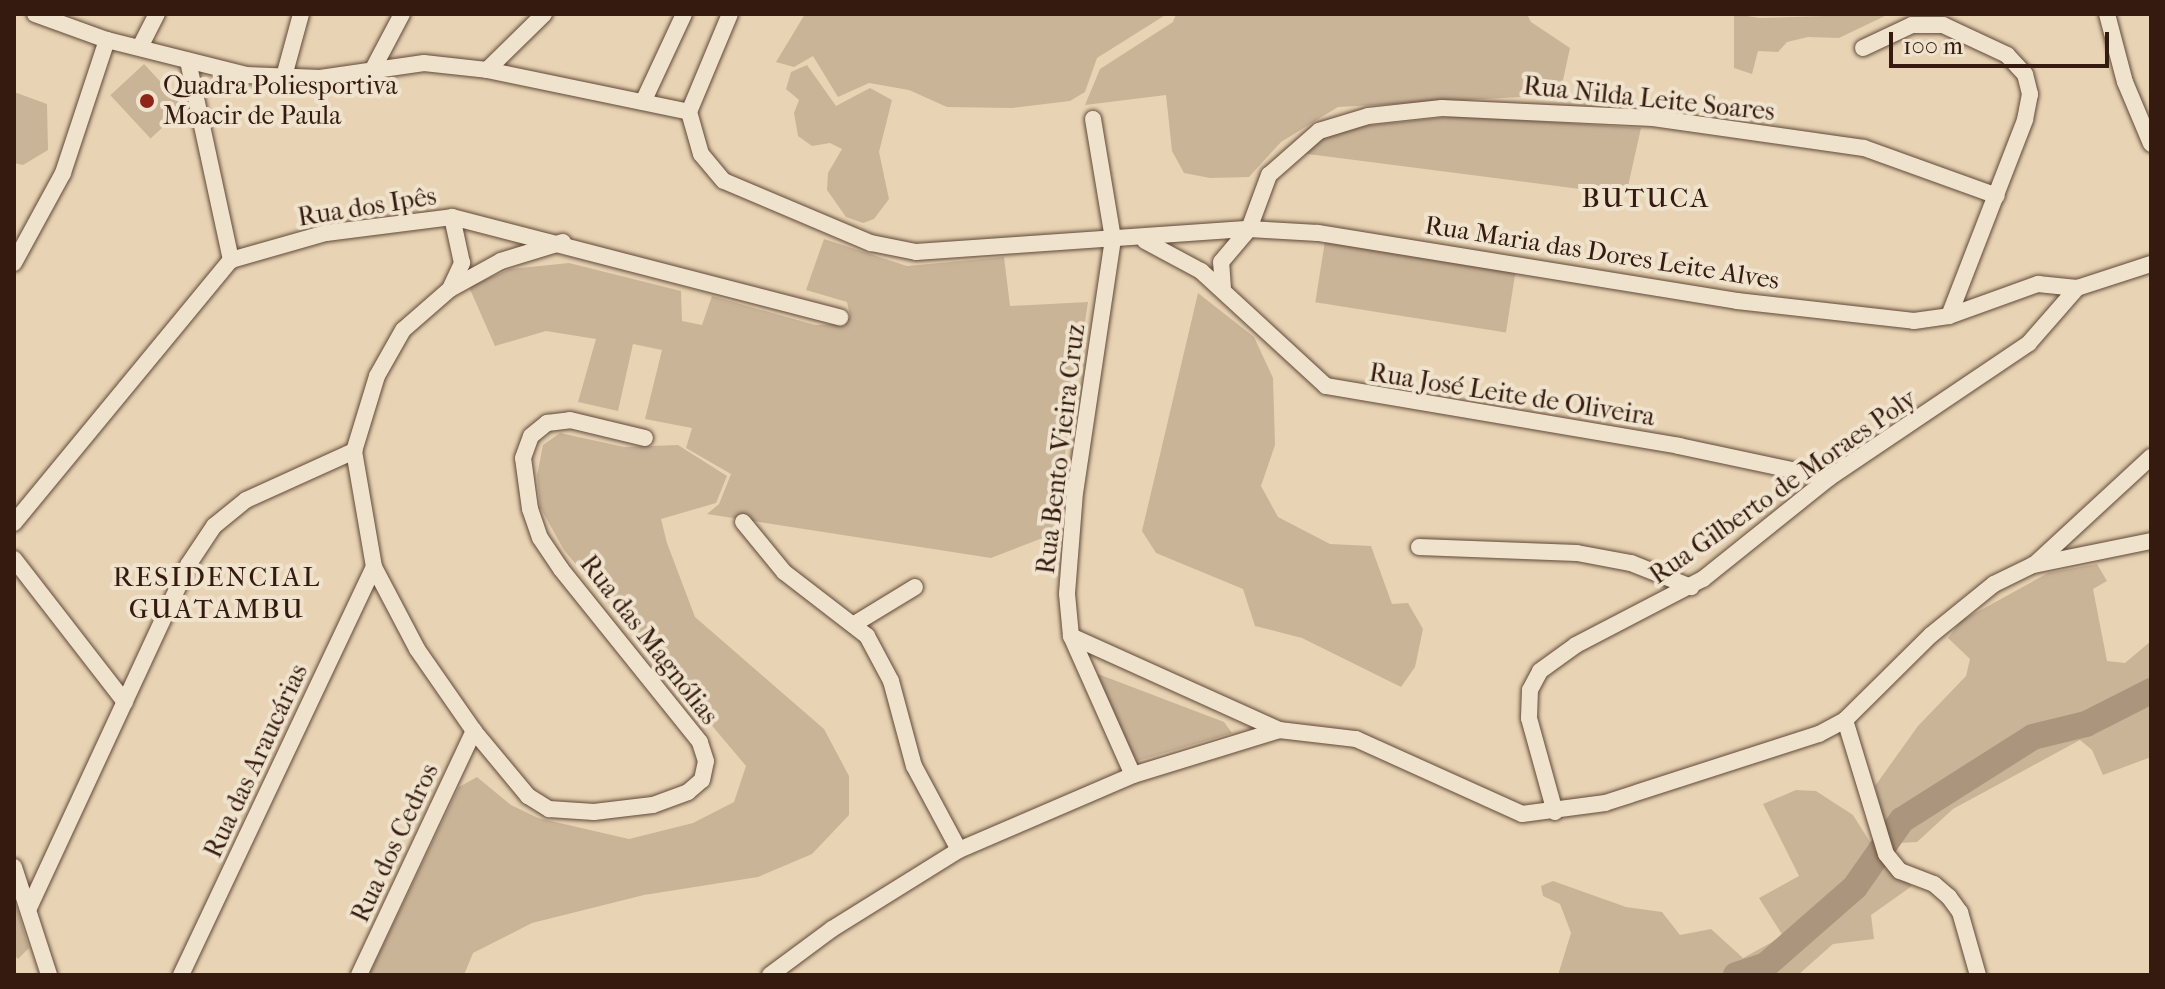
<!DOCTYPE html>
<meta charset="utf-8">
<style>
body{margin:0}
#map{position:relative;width:2165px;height:989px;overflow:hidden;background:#e8d4b4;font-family:"IM FELL French Canon",serif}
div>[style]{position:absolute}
.green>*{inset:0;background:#c9b498;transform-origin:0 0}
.river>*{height:26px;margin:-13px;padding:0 13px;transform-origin:13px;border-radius:13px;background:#ab957c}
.roads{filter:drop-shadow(0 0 2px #614838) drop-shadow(0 0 2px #614838)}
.minor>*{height:16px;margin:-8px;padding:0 8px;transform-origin:8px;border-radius:8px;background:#f0e3ce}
.dots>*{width:22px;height:22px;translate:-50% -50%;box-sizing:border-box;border:4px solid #f0e3ce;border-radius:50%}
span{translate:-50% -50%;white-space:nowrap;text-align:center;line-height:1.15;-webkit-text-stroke:8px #f0e3ce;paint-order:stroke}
.poi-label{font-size:26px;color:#341a0f}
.left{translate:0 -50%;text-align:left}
.street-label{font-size:26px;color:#341a0f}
.neighbourhood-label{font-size:28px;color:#341a0f;letter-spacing:2px}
.frame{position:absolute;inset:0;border:16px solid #341a0f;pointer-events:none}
.scale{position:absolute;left:1889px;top:32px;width:220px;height:36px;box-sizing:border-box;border:4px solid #341a0f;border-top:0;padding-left:10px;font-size:24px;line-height:28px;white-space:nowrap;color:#341a0f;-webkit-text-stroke:6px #f0e3ce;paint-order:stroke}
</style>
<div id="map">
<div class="green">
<i style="clip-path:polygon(805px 14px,1167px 14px,1097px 58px,1085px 92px,1070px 101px,1012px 108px,947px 107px,909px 90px,869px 83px,838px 97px,813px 56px,794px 67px,776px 62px)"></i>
<i style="clip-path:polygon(1176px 14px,1527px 14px,1531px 22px,1570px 48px,1563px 80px,1541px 96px,1338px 107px,1281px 142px,1249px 177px,1210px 178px,1184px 173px,1172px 151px,1166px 95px,1085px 105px,1100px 69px,1173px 22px)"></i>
<i style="clip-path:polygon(1734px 14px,1760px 18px,1889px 14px,1839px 38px,1808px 37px,1787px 42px,1778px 52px,1758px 51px,1752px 74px,1734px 68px)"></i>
<i style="left:144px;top:64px;width:59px;height:46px;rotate:47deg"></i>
<i style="clip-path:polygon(807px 65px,836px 106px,870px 88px,892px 100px,879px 152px,889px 199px,874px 219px,863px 223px,846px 217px,827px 190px,828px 173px,842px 149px,830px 143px,812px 146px,798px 136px,794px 113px,799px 100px,786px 89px,791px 72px)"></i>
<i style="clip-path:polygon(14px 92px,47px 104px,48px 150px,23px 165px,14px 163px)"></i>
<i style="clip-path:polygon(1457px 116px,1641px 128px,1626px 195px,1300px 153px,1336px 129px)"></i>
<i style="clip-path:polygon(824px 239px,907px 266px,1004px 257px,1010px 306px,1088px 302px,1053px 534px,991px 558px,707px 514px,719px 504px,731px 474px,686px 448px,692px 428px,645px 419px,662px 350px,633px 344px,618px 411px,578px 402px,596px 339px,546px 331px,495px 346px,469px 287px,510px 269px,569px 263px,681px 291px,682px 321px,702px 325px,712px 296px,815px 325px,840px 324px,850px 316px,847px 302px,806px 290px)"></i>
<i style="left:1325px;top:241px;width:193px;height:62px;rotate:9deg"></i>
<i style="clip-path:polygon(1198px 293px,1254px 337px,1273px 378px,1275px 445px,1261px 486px,1278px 517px,1330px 544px,1371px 546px,1392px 604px,1408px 603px,1423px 629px,1415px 667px,1401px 687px,1302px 638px,1255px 626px,1243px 589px,1156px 553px,1142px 531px)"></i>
<i style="clip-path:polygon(560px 433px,624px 447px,678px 445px,727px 476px,716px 503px,661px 519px,667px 543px,695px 617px,824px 729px,849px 776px,849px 815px,812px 854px,758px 877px,644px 895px,532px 923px,473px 953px,464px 975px,369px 975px,459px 787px,477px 777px,511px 805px,538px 818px,629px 839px,693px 823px,734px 802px,746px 766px,564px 550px,540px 507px,537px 476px,543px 445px)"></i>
<i style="clip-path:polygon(2097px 564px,2107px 581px,2093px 589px,2107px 661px,2125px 663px,2151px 641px,2151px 757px,2103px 775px,2092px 750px,2080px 740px,1953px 809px,1917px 842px,1899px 843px,1887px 834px,1875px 786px,1918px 726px,1966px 676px,1970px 659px,1948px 638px,1961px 621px,2048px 573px)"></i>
<i style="clip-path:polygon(1098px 674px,1224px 722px,1232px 733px,1134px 762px,1092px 679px)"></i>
<i style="clip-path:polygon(1796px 790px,1816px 791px,1853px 815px,1884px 864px,1912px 886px,1871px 915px,1874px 939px,1833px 944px,1798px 975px,1558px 975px,1571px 933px,1560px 904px,1543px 896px,1541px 886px,1553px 881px,1626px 907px,1662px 912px,1680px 935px,1711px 929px,1743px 958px,1783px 936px,1759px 898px,1799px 876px,1763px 804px)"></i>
<i style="clip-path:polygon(14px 899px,29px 948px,18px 959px,14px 955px)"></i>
</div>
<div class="river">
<i style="left:1736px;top:975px;width:32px;rotate:-18deg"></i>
<i style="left:1766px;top:965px;width:118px;rotate:-41.2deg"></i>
<i style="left:1855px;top:887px;width:82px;rotate:-55deg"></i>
<i style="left:1902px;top:820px;width:155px;rotate:-32.4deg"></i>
<i style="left:2033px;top:737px;width:55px;rotate:-13.8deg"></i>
<i style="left:2086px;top:724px;width:73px;rotate:-26.9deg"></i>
</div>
<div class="roads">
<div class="minor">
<i style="left:35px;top:14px;width:77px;rotate:19.9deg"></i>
<i style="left:107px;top:40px;width:143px;rotate:14.1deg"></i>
<i style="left:246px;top:75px;width:74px;rotate:2.3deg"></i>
<i style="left:320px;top:78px;width:105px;rotate:-8.2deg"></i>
<i style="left:424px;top:63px;width:63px;rotate:6.3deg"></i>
<i style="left:487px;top:70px;width:206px;rotate:11.7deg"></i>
<i style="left:689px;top:112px;width:44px;rotate:74.1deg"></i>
<i style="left:701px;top:154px;width:35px;rotate:50deg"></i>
<i style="left:724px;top:181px;width:160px;rotate:22.9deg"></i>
<i style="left:871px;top:243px;width:46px;rotate:11.3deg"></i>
<i style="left:916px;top:252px;width:334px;rotate:-4deg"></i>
<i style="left:1249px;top:229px;width:69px;rotate:3.3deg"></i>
<i style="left:1318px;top:233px;width:424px;rotate:9.2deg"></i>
<i style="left:1737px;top:301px;width:178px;rotate:6.4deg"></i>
<i style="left:1914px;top:321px;width:35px;rotate:-8deg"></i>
<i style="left:1949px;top:316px;width:95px;rotate:-19.8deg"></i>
<i style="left:2038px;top:284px;width:39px;rotate:6deg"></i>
<i style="left:2107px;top:14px;width:70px;rotate:75.2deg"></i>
<i style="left:2125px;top:82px;width:67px;rotate:67.2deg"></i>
<i style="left:140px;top:47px;width:37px;rotate:-63deg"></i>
<i style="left:1863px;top:48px;width:54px;rotate:-25.1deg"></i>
<i style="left:1912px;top:25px;width:31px"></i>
<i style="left:1943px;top:25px;width:71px;rotate:25.1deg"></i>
<i style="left:2007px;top:55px;width:26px;rotate:47deg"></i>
<i style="left:2025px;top:74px;width:21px;rotate:76deg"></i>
<i style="left:2030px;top:94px;width:26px;rotate:101deg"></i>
<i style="left:2025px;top:120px;width:210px;rotate:111.2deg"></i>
<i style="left:188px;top:61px;width:204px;rotate:77.8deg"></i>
<i style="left:374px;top:67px;width:60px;rotate:-62.2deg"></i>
<i style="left:487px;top:70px;width:80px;rotate:-44.5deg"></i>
<i style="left:283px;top:80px;width:68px;rotate:-74.7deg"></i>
<i style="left:643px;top:102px;width:97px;rotate:-65deg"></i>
<i style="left:689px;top:112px;width:106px;rotate:-67.3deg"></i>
<i style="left:1093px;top:119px;width:122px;rotate:80.5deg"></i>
<i style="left:1113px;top:239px;width:256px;rotate:98.5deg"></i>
<i style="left:1075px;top:492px;width:102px;rotate:94.5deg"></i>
<i style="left:1067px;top:594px;width:42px;rotate:84.6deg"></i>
<i style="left:1071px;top:636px;width:152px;rotate:66deg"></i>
<i style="left:1145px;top:241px;width:64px;rotate:28.2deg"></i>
<i style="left:1201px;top:271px;width:170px;rotate:42.6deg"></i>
<i style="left:1326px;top:386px;width:358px;rotate:9.6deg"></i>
<i style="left:1679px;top:446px;width:153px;rotate:12deg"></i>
<i style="left:563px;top:242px;width:65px;rotate:163deg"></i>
<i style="left:501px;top:261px;width:58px;rotate:151.2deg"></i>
<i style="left:450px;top:289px;width:62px;rotate:138.9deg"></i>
<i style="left:403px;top:330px;width:53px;rotate:119.5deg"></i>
<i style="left:377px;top:376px;width:78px;rotate:107deg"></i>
<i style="left:354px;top:451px;width:118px;rotate:80.2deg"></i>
<i style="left:374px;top:567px;width:93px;rotate:62.3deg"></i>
<i style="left:417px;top:649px;width:100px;rotate:55.2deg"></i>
<i style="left:474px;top:731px;width:85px;rotate:50.3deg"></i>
<i style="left:528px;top:796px;width:25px;rotate:32deg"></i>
<i style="left:549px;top:809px;width:45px;rotate:3.8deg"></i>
<i style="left:594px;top:812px;width:59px;rotate:-6.8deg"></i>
<i style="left:653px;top:805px;width:37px;rotate:-20deg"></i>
<i style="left:688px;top:792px;width:18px;rotate:-41deg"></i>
<i style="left:702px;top:780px;width:19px;rotate:-78deg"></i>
<i style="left:706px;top:761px;width:20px;rotate:-108deg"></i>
<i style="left:700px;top:742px;width:222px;rotate:-128.8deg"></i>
<i style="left:561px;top:569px;width:37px;rotate:-124deg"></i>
<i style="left:540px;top:538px;width:31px;rotate:-109deg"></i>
<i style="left:530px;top:509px;width:51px;rotate:-97.8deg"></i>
<i style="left:523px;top:458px;width:23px;rotate:-70deg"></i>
<i style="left:531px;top:436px;width:21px;rotate:-39deg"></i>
<i style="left:547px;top:423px;width:23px;rotate:-7deg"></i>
<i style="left:570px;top:420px;width:77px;rotate:13.5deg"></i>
<i style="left:14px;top:263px;width:102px;rotate:-61.4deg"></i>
<i style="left:63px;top:173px;width:140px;rotate:-71.7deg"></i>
<i style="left:2077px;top:288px;width:78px;rotate:-18deg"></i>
<i style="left:450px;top:289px;width:29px;rotate:-65deg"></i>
<i style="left:462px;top:263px;width:47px;rotate:-102.3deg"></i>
<i style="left:1223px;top:289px;width:27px;rotate:-94deg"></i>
<i style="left:1221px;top:262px;width:43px;rotate:-49.7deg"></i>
<i style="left:1249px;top:229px;width:58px;rotate:-69.7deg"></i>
<i style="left:1269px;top:175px;width:67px;rotate:-41.3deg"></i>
<i style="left:1319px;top:131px;width:51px;rotate:-17deg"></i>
<i style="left:1368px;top:116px;width:74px;rotate:-6.2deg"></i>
<i style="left:1442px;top:108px;width:211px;rotate:2.7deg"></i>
<i style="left:1653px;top:118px;width:213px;rotate:8.1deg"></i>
<i style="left:1864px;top:148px;width:141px;rotate:19.8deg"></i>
<i style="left:743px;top:522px;width:65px;rotate:50.6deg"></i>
<i style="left:784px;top:572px;width:105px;rotate:37.6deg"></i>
<i style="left:867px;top:636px;width:51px;rotate:61.9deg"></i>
<i style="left:891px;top:681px;width:88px;rotate:74.9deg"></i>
<i style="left:914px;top:766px;width:95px;rotate:61.8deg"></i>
<i style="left:14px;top:523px;width:341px;rotate:-50.5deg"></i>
<i style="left:231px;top:260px;width:99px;rotate:-15.9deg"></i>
<i style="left:326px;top:233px;width:127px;rotate:-7.2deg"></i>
<i style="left:452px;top:217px;width:401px;rotate:14.5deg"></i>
<i style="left:1419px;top:547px;width:158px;rotate:2.2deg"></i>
<i style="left:1577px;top:553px;width:55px;rotate:10.5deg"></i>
<i style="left:1631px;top:563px;width:65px;rotate:21.8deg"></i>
<i style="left:14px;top:559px;width:181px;rotate:52.2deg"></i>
<i style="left:2035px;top:564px;width:158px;rotate:-42.7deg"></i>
<i style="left:856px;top:623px;width:69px;rotate:-31.4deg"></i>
<i style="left:1071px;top:636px;width:228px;rotate:24.3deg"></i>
<i style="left:1845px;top:720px;width:140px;rotate:73deg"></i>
<i style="left:1886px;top:854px;width:22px;rotate:51deg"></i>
<i style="left:1900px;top:871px;width:36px;rotate:21deg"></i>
<i style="left:1934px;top:884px;width:20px;rotate:41deg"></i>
<i style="left:1949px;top:897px;width:19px;rotate:54deg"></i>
<i style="left:1960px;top:912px;width:66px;rotate:74.1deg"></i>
<i style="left:1555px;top:812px;width:98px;rotate:-105.5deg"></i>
<i style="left:1529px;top:718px;width:28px;rotate:-88deg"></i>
<i style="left:1530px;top:690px;width:21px;rotate:-62deg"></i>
<i style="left:1540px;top:671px;width:44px;rotate:-35.8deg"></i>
<i style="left:1576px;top:645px;width:143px;rotate:-27.5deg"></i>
<i style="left:1703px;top:579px;width:161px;rotate:-38.7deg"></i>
<i style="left:1829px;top:478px;width:241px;rotate:-34deg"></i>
<i style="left:2029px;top:343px;width:73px;rotate:-48.9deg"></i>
<i style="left:14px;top:867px;width:114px;rotate:72deg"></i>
<i style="left:29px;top:908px;width:378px;rotate:-65.1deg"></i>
<i style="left:188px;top:565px;width:47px;rotate:-56.3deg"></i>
<i style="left:214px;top:526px;width:41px;rotate:-39.1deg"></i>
<i style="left:246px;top:500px;width:119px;rotate:-24.4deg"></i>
<i style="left:181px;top:975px;width:451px;rotate:-64.7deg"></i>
<i style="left:359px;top:975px;width:270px;rotate:-64.8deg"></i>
<i style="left:770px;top:975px;width:77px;rotate:-36.6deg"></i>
<i style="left:832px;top:929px;width:150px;rotate:-31.9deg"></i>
<i style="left:959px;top:850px;width:189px;rotate:-23.3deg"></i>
<i style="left:1133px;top:775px;width:153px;rotate:-17.1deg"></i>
<i style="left:1279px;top:730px;width:78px;rotate:6.7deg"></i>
<i style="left:1356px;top:739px;width:182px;rotate:24.3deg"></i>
<i style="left:1522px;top:814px;width:84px;rotate:-7.5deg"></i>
<i style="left:1605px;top:803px;width:225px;rotate:-17.9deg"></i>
<i style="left:1819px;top:734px;width:30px;rotate:-28deg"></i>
<i style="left:1845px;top:720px;width:121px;rotate:-44.7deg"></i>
<i style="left:1931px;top:635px;width:81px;rotate:-39deg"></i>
<i style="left:1994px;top:584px;width:43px;rotate:-26deg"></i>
<i style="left:2033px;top:565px;width:120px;rotate:-11.5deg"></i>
</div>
</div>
<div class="dots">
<i style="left:147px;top:101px;background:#8f2418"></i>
</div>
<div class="poi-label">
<span class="left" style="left:163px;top:101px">Quadra Poliesportiva<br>Moacir de Paula</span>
</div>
<div class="street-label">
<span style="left:1649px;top:99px;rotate:6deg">Rua Nilda Leite Soares</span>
<span style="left:367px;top:207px;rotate:-9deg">Rua dos Ipês</span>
<span style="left:1602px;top:253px;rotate:9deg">Rua Maria das Dores Leite Alves</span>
<span style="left:1512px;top:395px;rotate:9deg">Rua José Leite de Oliveira</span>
<span style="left:1061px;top:449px;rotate:-83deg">Rua Bento Vieira Cruz</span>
<span style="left:1783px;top:487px;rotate:-35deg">Rua Gilberto de Moraes Poly</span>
<span style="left:649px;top:640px;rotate:52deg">Rua das Magnólias</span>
<span style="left:256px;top:761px;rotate:-65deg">Rua das Araucárias</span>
<span style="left:395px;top:843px;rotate:-65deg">Rua dos Cedros</span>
</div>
<div class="neighbourhood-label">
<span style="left:1646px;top:198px">BUTUCA</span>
<span style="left:217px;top:593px">RESIDENCIAL<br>GUATAMBU</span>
</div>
<div class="frame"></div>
<div class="scale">100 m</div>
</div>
